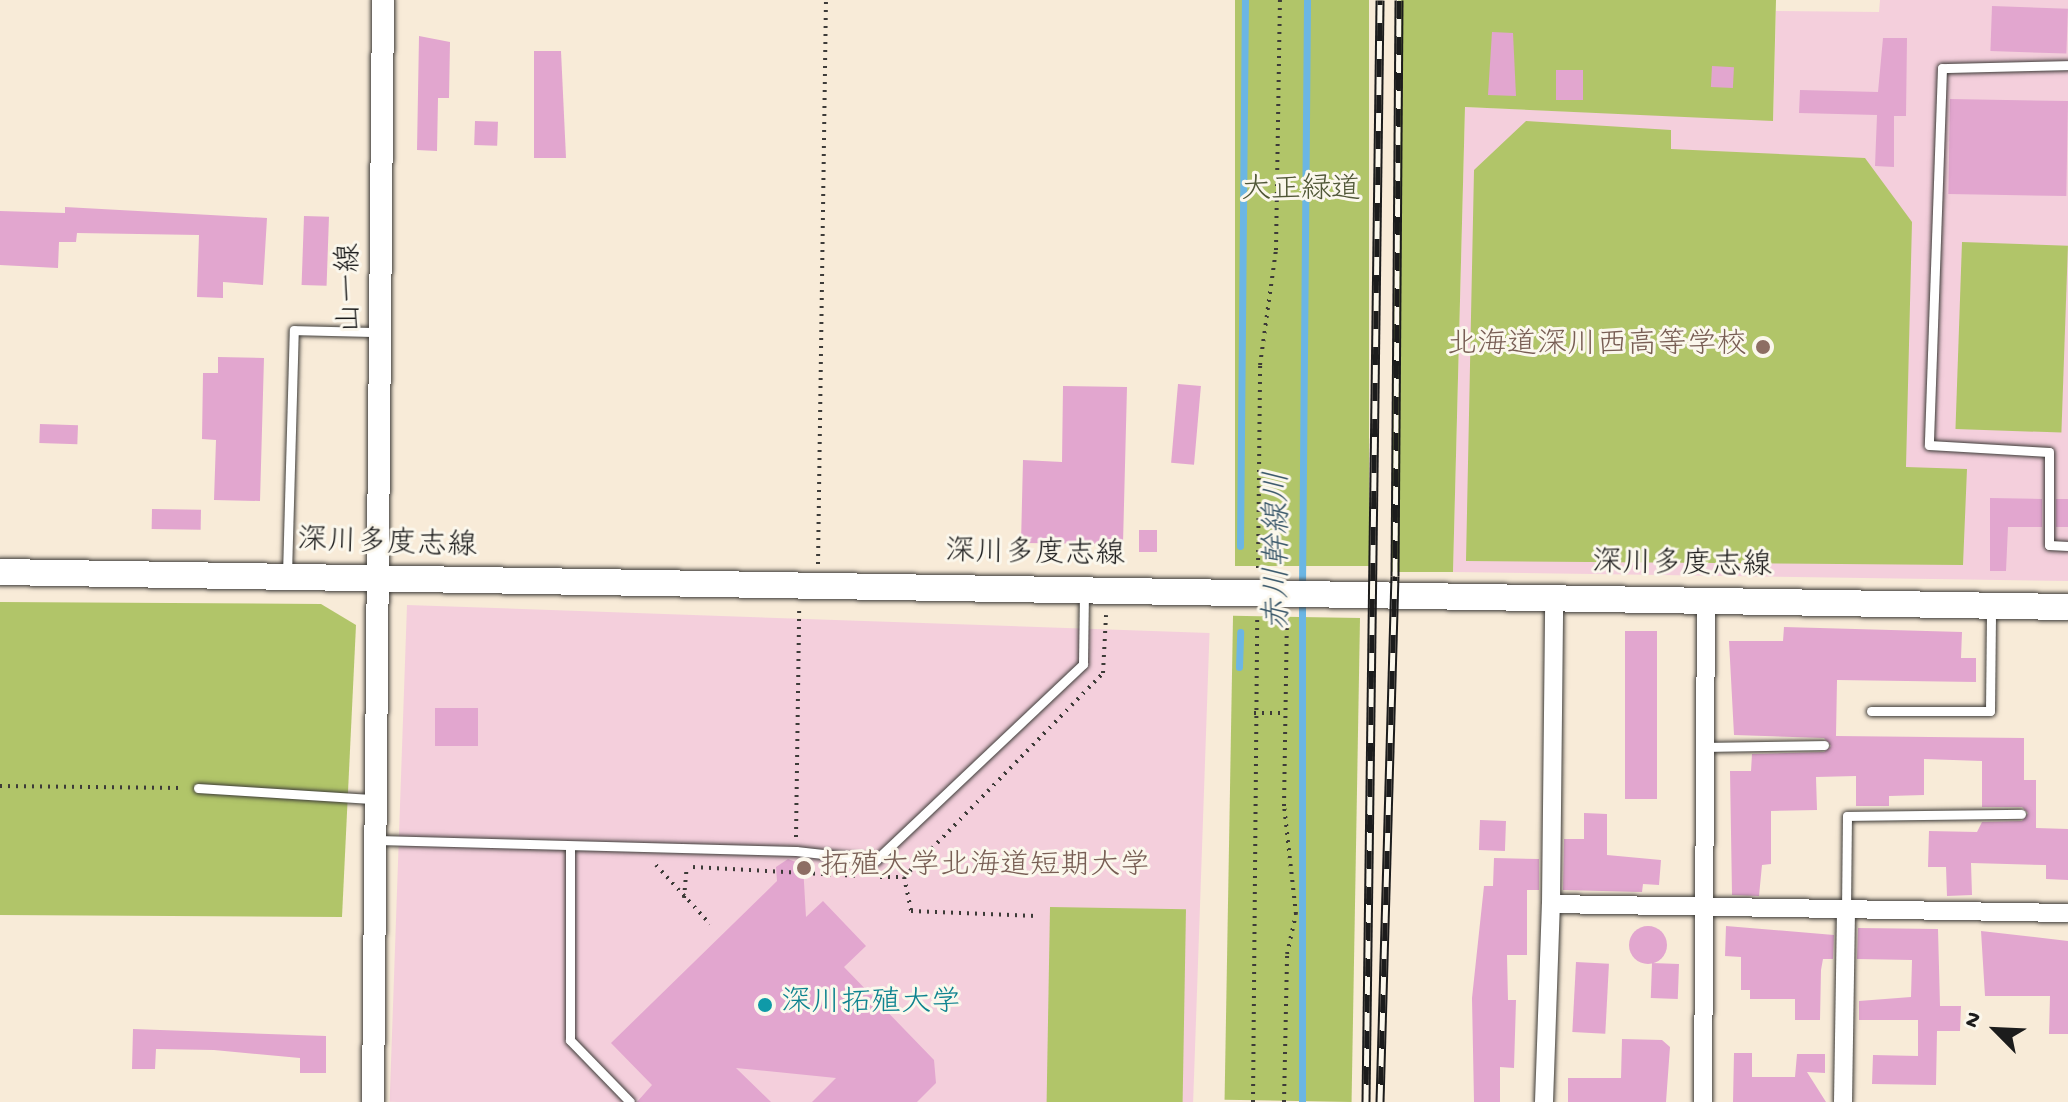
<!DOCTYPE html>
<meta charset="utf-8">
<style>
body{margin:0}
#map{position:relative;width:2068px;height:1102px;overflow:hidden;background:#f8ebd8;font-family:"Gochi Hand","Klee One",sans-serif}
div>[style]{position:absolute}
.built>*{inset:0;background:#f4cfdc;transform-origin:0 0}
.green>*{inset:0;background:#b1c569;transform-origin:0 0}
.stream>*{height:7px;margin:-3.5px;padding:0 3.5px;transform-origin:3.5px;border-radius:3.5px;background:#6bb6e4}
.building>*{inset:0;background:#e2a6cf;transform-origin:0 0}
.round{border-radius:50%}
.path>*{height:4px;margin-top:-2px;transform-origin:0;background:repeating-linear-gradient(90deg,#3d3b38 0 2px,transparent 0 8px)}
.roads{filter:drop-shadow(0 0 2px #3d3b38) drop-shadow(0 0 2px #3d3b38)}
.service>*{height:9px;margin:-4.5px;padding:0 4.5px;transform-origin:4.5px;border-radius:4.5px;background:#fff}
.minor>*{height:18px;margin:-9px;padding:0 9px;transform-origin:9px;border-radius:9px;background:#fff}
.tertiary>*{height:22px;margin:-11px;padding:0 11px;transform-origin:11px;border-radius:11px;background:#fff}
.secondary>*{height:26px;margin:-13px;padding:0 13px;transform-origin:13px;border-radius:13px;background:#fff}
.rail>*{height:9px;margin-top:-4.5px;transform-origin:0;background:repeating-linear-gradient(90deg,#fbf7ec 0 18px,#1c1c1c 0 36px);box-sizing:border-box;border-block:2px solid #1c1c1c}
.dots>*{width:22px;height:22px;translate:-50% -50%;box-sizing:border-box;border:4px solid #fbf7ec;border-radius:50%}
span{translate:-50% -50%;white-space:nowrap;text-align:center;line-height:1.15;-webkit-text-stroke:6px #fbf7ec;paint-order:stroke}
.park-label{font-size:30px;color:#505737}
.street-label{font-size:30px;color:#1c1c1c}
.education-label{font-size:30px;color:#785e54}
.right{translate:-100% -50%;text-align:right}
.left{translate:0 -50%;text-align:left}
.culture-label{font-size:30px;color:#0d838f}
.water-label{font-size:32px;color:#3c5a6c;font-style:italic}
.north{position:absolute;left:1956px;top:990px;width:80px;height:80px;-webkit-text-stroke:6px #fbf7ec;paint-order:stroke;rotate:294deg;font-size:22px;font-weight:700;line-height:32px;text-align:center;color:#1c1c1c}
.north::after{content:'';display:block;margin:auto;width:28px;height:36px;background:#1c1c1c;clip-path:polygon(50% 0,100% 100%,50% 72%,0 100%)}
</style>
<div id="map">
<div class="built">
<i style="clip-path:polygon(1880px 0,2068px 0,2068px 581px,1453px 572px,1465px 107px,1773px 120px,1776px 11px,1879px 12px)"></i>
<i style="left:407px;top:605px;width:803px;height:497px;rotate:2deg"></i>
</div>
<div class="green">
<i style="left:1235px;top:0;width:134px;height:566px"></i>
<i style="clip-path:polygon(1398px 0,1776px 0,1773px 121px,1465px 107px,1453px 572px,1391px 572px)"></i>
<i style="clip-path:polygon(1526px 121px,1671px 130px,1671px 149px,1865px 158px,1912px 222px,1906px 467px,1967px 469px,1963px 565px,1466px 561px,1474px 170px)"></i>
<i style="left:1962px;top:242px;width:106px;height:187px;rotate:2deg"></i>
<i style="clip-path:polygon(0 602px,321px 604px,356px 625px,342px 917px,0 915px)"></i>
<i style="left:1360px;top:618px;width:484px;height:127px;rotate:91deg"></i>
<i style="left:1050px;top:907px;width:136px;height:195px;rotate:1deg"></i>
</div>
<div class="stream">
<i style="left:1240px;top:546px;width:546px;rotate:-89.48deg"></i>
<i style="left:1302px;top:588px;width:588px;rotate:-89.51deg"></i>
<i style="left:1302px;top:600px;width:502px;rotate:90deg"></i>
<i style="left:1239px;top:667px;width:35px;rotate:-88deg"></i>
</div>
<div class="building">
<i style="left:1992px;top:6px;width:76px;height:45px;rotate:2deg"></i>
<i style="clip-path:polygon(1492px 32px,1513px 33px,1516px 96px,1488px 95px)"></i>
<i style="clip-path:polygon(419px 36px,450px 42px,449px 98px,438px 98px,437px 151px,417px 150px)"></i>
<i style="clip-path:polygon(1883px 38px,1907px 38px,1906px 116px,1894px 116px,1894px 167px,1875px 166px,1877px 115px,1799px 113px,1800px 90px,1878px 92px)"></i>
<i style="clip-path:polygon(534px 51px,561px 51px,566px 158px,534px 158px)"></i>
<i style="left:1712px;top:66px;width:22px;height:21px;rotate:3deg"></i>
<i style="left:1556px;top:70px;width:27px;height:30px"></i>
<i style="left:1950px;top:99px;width:118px;height:95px;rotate:1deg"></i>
<i style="left:475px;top:121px;width:23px;height:24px;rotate:2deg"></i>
<i style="clip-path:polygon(65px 207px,267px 218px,263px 285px,223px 282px,223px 298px,197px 297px,199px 235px,77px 233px,76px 242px,59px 242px,58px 268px,0 265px,0 211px,65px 213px)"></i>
<i style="left:304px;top:216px;width:25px;height:69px;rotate:2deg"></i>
<i style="clip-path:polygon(218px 357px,264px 358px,260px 501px,214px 500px,216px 440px,202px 439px,203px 373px,218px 373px)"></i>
<i style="left:1178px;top:384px;width:23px;height:79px;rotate:5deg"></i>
<i style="clip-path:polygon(1063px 386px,1127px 387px,1123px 544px,1021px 543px,1023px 460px,1062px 462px)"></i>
<i style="left:40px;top:424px;width:38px;height:19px;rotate:2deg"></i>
<i style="clip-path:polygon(1990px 498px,2042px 499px,2042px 527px,2008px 527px,2006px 571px,1990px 571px)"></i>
<i style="left:2056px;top:499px;width:12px;height:28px"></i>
<i style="left:152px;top:509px;width:49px;height:20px;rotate:1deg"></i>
<i style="left:1139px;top:530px;width:18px;height:22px"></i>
<i style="clip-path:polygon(1784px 627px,1962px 632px,1961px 658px,1976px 658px,1976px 682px,1837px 680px,1836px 736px,2024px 738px,2024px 780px,2036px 780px,2036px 828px,2068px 829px,2068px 880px,2046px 879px,2046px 865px,1971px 863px,1972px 895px,1947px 896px,1946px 867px,1928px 867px,1929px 831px,1977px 832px,1982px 822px,2022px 821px,2028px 813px,2022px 807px,1982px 807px,1982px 761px,1924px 759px,1924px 795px,1889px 796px,1889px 806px,1856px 806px,1856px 776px,1816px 777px,1817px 810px,1771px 811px,1771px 864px,1762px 865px,1759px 896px,1732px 895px,1730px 771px,1751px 771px,1752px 754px,1824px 752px,1831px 746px,1824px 738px,1734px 735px,1729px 641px,1783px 641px)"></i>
<i style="left:1625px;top:631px;width:32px;height:168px"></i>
<i style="left:435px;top:708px;width:43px;height:38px"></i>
<i style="clip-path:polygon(1584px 813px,1607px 814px,1607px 855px,1661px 860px,1659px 885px,1643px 884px,1642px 892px,1563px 890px,1564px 839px,1584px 839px)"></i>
<i style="left:1480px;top:820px;width:26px;height:30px;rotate:2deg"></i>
<i style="clip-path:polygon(1494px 858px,1539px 859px,1539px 890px,1527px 890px,1527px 955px,1507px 955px,1508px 1000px,1516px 1000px,1514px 1068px,1500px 1067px,1500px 1102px,1474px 1102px,1472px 998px,1484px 886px,1493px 886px)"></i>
<i style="clip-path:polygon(788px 859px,803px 865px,806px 917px,823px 901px,866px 946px,844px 967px,934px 1060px,936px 1083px,917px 1102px,812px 1102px,836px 1078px,736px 1068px,771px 1102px,637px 1102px,652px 1085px,611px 1043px,777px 881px,776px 867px)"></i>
<i style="clip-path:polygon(1726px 926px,1834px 935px,1833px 959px,1823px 959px,1821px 970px,1820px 1020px,1795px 1020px,1795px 999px,1750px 999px,1750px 990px,1741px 990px,1741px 957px,1725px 956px)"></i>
<i class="round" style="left:1629px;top:926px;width:38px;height:38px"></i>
<i style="clip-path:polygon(1858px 928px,1938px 929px,1940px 1006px,1961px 1006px,1960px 1031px,1937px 1031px,1936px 1085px,1872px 1084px,1873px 1055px,1918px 1056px,1918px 1020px,1859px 1020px,1859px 1001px,1911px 997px,1912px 960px,1857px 959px)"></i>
<i style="clip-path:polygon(1981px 931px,2068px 941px,2068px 1034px,2049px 1034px,2050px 996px,1985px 996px)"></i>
<i style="left:1576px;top:962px;width:33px;height:70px;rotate:3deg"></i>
<i style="left:1652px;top:963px;width:27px;height:35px;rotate:2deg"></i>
<i style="clip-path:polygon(133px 1029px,326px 1036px,326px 1073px,300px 1073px,300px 1058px,214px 1050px,156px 1049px,155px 1069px,132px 1069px)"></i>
<i style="clip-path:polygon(1622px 1039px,1662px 1040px,1670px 1047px,1666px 1102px,1568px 1102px,1568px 1078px,1621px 1078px)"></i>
<i style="clip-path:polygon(1734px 1053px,1752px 1053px,1752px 1077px,1795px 1077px,1797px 1054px,1825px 1054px,1825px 1073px,1807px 1072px,1826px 1102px,1733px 1102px)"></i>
</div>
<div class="path">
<i style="left:818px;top:564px;width:564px;rotate:-89.19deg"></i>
<i style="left:1258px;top:568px;width:203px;rotate:-89.4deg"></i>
<i style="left:1260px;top:365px;width:116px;rotate:-82.1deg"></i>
<i style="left:1276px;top:250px;width:250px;rotate:-89.1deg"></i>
<i style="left:1254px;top:713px;width:29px"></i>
<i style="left:0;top:786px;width:183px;rotate:0.6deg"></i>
<i style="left:796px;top:837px;width:228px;rotate:-89.2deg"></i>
<i style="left:656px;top:865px;width:80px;rotate:47.5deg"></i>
<i style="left:693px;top:867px;width:167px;rotate:3.1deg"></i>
<i style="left:880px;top:877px;width:24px"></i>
<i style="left:904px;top:877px;width:285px;rotate:-45.7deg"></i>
<i style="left:1103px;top:673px;width:58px;rotate:-87deg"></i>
<i style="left:904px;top:877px;width:35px;rotate:78deg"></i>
<i style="left:911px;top:911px;width:126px;rotate:2.3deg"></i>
<i style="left:684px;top:898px;width:32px;rotate:-85deg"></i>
<i style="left:1253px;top:1102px;width:485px;rotate:-89.5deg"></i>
<i style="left:1284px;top:1102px;width:148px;rotate:-88.8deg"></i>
<i style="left:1287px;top:954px;width:41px;rotate:-77.3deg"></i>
<i style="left:1296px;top:914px;width:109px;rotate:-96.3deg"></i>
<i style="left:1284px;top:806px;width:187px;rotate:-89.1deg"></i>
</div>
<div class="roads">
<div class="service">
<i style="left:2068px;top:65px;width:126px;rotate:178.6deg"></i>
<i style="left:1942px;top:68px;width:377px;rotate:92deg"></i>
<i style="left:1929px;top:445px;width:120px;rotate:3.3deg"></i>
<i style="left:2049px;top:452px;width:93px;rotate:90deg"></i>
<i style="left:2049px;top:545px;width:19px;rotate:3deg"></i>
<i style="left:287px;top:574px;width:244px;rotate:-88.4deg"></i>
<i style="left:294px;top:330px;width:84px;rotate:1.4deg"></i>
<i style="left:1871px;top:711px;width:119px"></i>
<i style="left:1990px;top:711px;width:102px;rotate:-89.4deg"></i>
<i style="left:1707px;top:747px;width:117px;rotate:-1deg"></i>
<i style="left:198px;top:788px;width:177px;rotate:3.6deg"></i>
<i style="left:377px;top:840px;width:419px;rotate:1.5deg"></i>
<i style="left:796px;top:851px;width:81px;rotate:6.4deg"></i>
<i style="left:876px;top:860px;width:285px;rotate:-43.4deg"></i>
<i style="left:1083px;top:664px;width:71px;rotate:-89.2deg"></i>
<i style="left:570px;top:848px;width:192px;rotate:90deg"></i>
<i style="left:570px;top:1040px;width:86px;rotate:45.9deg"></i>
<i style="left:1846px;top:910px;width:94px;rotate:-89.4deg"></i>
<i style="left:1847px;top:816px;width:174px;rotate:-0.7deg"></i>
</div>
<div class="minor">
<i style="left:1551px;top:904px;width:307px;rotate:-89.4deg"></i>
<i style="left:1544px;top:1102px;width:198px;rotate:-88deg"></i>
<i style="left:1551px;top:904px;width:517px;rotate:1deg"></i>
<i style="left:1703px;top:1102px;width:502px;rotate:-89.66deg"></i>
<i style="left:1843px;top:1102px;width:192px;rotate:-89.1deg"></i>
</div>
<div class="tertiary">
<i style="left:373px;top:1102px;width:1102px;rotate:-89.48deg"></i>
</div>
<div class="secondary">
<i style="left:0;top:572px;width:2068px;rotate:0.97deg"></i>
</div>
</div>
<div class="rail">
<i style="left:1366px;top:1102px;width:1102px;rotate:-89.27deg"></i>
<i style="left:1380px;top:1102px;width:526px;rotate:-88.37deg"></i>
<i style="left:1395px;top:576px;width:576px;rotate:-89.6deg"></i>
</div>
<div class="dots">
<i style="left:1763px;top:347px;background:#8d6e63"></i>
<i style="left:804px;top:868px;background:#8d6e63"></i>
<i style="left:765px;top:1005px;background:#0f9aa8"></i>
</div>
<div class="park-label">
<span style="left:1301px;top:192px">大正緑道</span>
</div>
<div class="street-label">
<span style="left:352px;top:288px;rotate:-90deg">山一線</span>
<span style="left:387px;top:546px;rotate:2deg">深川多度志線</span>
<span style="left:1035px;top:556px;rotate:1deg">深川多度志線</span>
<span style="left:1682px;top:567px;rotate:1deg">深川多度志線</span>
</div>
<div class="education-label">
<span class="right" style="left:1747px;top:347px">北海道深川西高等学校</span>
<span class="left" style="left:820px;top:868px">拓殖大学北海道短期大学</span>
</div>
<div class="culture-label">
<span class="left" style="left:781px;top:1005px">深川拓殖大学</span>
</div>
<div class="water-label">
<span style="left:1280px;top:551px;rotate:-90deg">赤川幹線川</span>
</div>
<div class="north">N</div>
</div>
